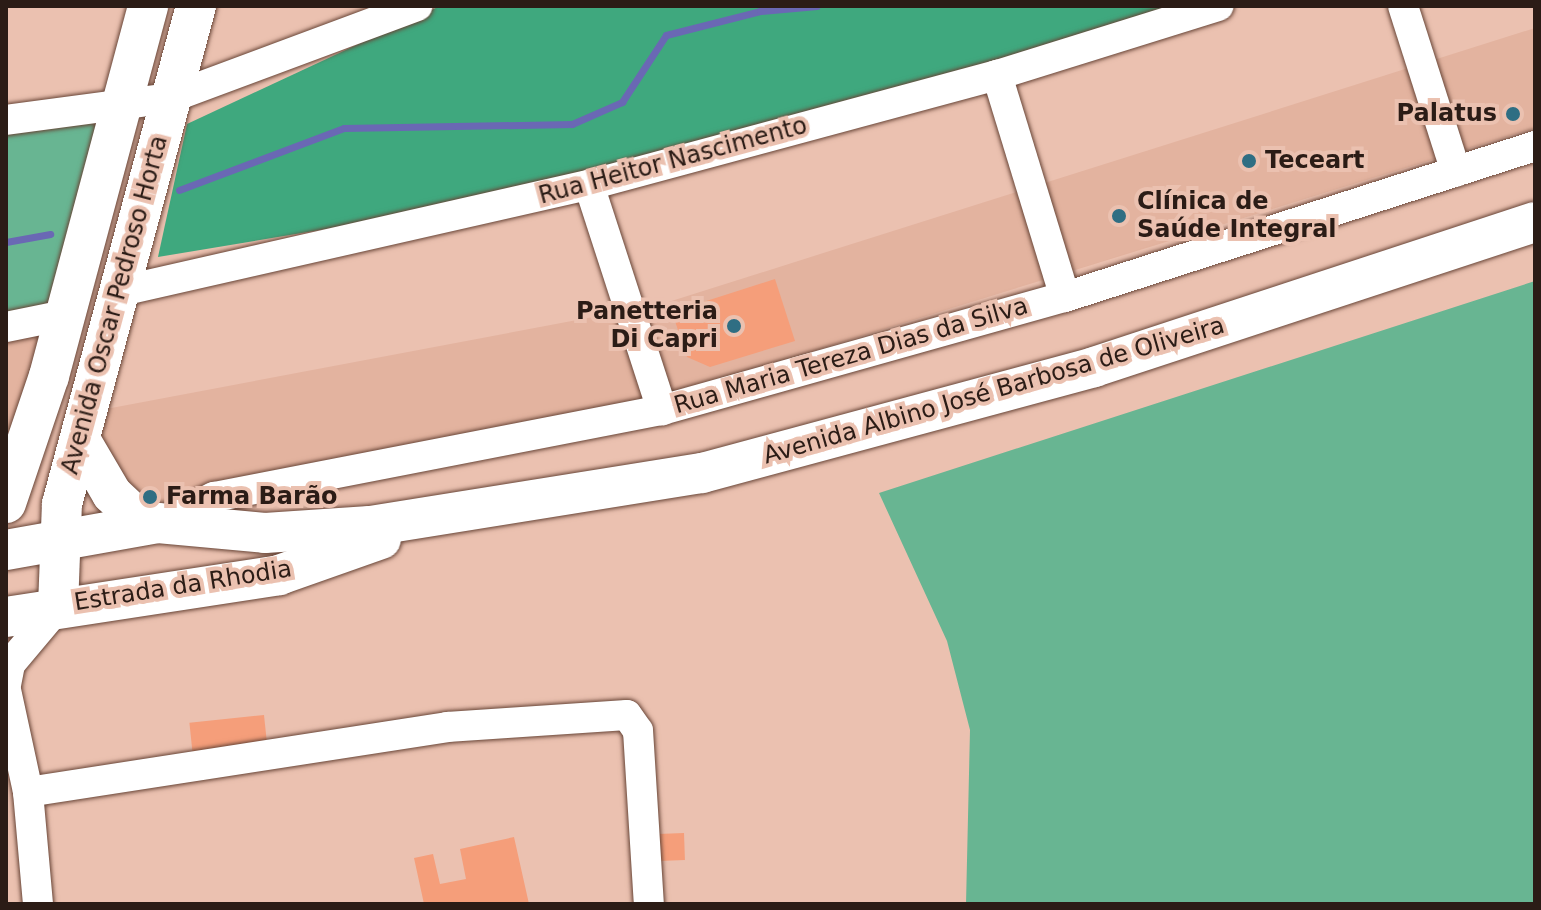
<!DOCTYPE html>
<meta charset="utf-8">
<style>
body{margin:0}
#map{position:relative;width:1541px;height:910px;overflow:hidden;background:#ebc1b0;font-family:"DejaVu Sans",sans-serif}
div>[style]{position:absolute}
.built>*{inset:0;background:#e3b39f}
.green>*{inset:0;background:#68b592}
.forest>*{inset:0;background:#3fa87e}
.stream>*{height:7px;margin:-3.5px;padding:0 3.5px;transform-origin:3.5px;border-radius:3.5px;background:#6a68b4}
.building>*{inset:0;background:#f59e7a;transform-origin:0 0}
.roads{filter:drop-shadow(0 0 2px #684537) drop-shadow(0 0 2px #684537)}
.minor>*{height:30px;margin:-15px;padding:0 15px;transform-origin:15px;border-radius:15px;background:#fff}
.major>*{height:40px;margin:-20px;padding:0 20px;transform-origin:20px;border-radius:20px;background:#fff}
.dots>*{width:22px;height:22px;translate:-50% -50%;box-sizing:border-box;border:4px solid #ebc1b0;border-radius:50%}
span{translate:-50% -50%;white-space:nowrap;text-align:center;line-height:1.15;-webkit-text-stroke:8px #ebc1b0;paint-order:stroke}
.poi-label{font-size:24px;color:#2b1c16;font-weight:700}
.right{translate:-100% -50%;text-align:right}
.left{translate:0 -50%;text-align:left}
.street-label{font-size:24px;color:#2b1c16}
.frame{position:absolute;inset:0;border:8px solid #2b1c16;pointer-events:none}
</style>
<div id="map">
<div class="built">
<i style="clip-path:polygon(1535px 28px,1535px 128px,622px 410px,160px 502px,112px 476px,98px 432px,106px 409px,662px 304px)"></i>
<i style="clip-path:polygon(53px 330px,6px 473px,6px 339px)"></i>
</div>
<div class="green">
<i style="clip-path:polygon(122px 102px,65px 315px,6px 327px,6px 120px)"></i>
<i style="clip-path:polygon(1535px 281px,1535px 904px,966px 904px,970px 730px,947px 641px,879px 493px)"></i>
</div>
<div class="forest">
<i style="clip-path:polygon(440px 6px,1219px 6px,589px 185px,158px 257px,187px 124px)"></i>
</div>
<div class="stream">
<i style="left:179px;top:190px;width:176px;rotate:-20.6deg"></i>
<i style="left:344px;top:128px;width:228px;rotate:-1deg"></i>
<i style="left:572px;top:124px;width:55px;rotate:-23.7deg"></i>
<i style="left:622px;top:102px;width:80px;rotate:-56.7deg"></i>
<i style="left:666px;top:35px;width:97px;rotate:-14.3deg"></i>
<i style="left:760px;top:11px;width:57px;rotate:-5deg"></i>
<i style="left:6px;top:242px;width:45px;rotate:-10.3deg"></i>
</div>
<div class="building">
<i style="clip-path:polygon(775px 279px,795px 341px,710px 367px,687px 357px,672px 312px)"></i>
<i style="left:264px;top:715px;width:38px;height:75px;rotate:84deg"></i>
<i style="left:684px;top:833px;width:27px;height:26px;rotate:88deg"></i>
<i style="clip-path:polygon(514px 837px,529px 904px,424px 904px,414px 858px,433px 854px,440px 884px,466px 879px,460px 849px)"></i>
</div>
<div class="roads">
<div class="minor">
<i style="left:1403px;top:6px;width:174px;rotate:72.3deg"></i>
<i style="left:997px;top:75px;width:232px;rotate:73deg"></i>
<i style="left:6px;top:120px;width:165px;rotate:-7.6deg"></i>
<i style="left:170px;top:98px;width:264px;rotate:-20.4deg"></i>
<i style="left:589px;top:185px;width:237px;rotate:72deg"></i>
<i style="left:121px;top:291px;width:480px;rotate:-12.8deg"></i>
<i style="left:589px;top:185px;width:423px;rotate:-15.1deg"></i>
<i style="left:997px;top:75px;width:232px;rotate:-17.3deg"></i>
<i style="left:6px;top:327px;width:60px;rotate:-11.5deg"></i>
<i style="left:158px;top:523px;width:62px;rotate:-24.9deg"></i>
<i style="left:214px;top:497px;width:456px;rotate:-11deg"></i>
<i style="left:662px;top:410px;width:419px;rotate:-15.7deg"></i>
<i style="left:1065px;top:297px;width:494px;rotate:-17.8deg"></i>
<i style="left:6px;top:685px;width:21px;rotate:-79deg"></i>
<i style="left:10px;top:664px;width:75px;rotate:-49.9deg"></i>
<i style="left:6px;top:690px;width:104px;rotate:77.8deg"></i>
<i style="left:28px;top:792px;width:112px;rotate:84.9deg"></i>
<i style="left:28px;top:792px;width:424px;rotate:-8.8deg"></i>
<i style="left:447px;top:727px;width:180px;rotate:-3.8deg"></i>
<i style="left:627px;top:715px;width:19px;rotate:55deg"></i>
<i style="left:638px;top:731px;width:173px;rotate:86.4deg"></i>
</div>
<div class="major">
<i style="left:81px;top:441px;width:61px;rotate:59.7deg"></i>
<i style="left:112px;top:494px;width:45px;rotate:43.2deg"></i>
<i style="left:6px;top:503px;width:134px;rotate:-71.3deg"></i>
<i style="left:49px;top:376px;width:383px;rotate:-75deg"></i>
<i style="left:6px;top:550px;width:154px;rotate:-10.1deg"></i>
<i style="left:158px;top:523px;width:107px;rotate:5.3deg"></i>
<i style="left:265px;top:533px;width:105px;rotate:-3.8deg"></i>
<i style="left:370px;top:526px;width:336px;rotate:-9.1deg"></i>
<i style="left:702px;top:473px;width:406px;rotate:-15.1deg"></i>
<i style="left:1094px;top:367px;width:464px;rotate:-18.2deg"></i>
<i style="left:58px;top:607px;width:103px;rotate:-87.8deg"></i>
<i style="left:62px;top:504px;width:516px;rotate:-74.94deg"></i>
<i style="left:6px;top:617px;width:276px;rotate:-8.7deg"></i>
<i style="left:279px;top:575px;width:108px;rotate:-19.4deg"></i>
</div>
</div>
<div class="dots">
<i style="left:1513px;top:114px;background:#2f6e83"></i>
<i style="left:1249px;top:161px;background:#2f6e83"></i>
<i style="left:1119px;top:216px;background:#2f6e83"></i>
<i style="left:734px;top:326px;background:#2f6e83"></i>
<i style="left:150px;top:497px;background:#2f6e83"></i>
</div>
<div class="poi-label">
<span class="right" style="left:1497px;top:114px">Palatus</span>
<span class="left" style="left:1265px;top:161px">Teceart</span>
<span class="left" style="left:1137px;top:216px">Clínica de<br>Saúde Integral</span>
<span class="right" style="left:718px;top:326px">Panetteria<br>Di Capri</span>
<span class="left" style="left:166px;top:497px">Farma Barão</span>
</div>
<div class="street-label">
<span style="left:673px;top:161px;rotate:-15deg">Rua Heitor Nascimento</span>
<span style="left:115px;top:305px;rotate:-75deg">Avenida Oscar Pedroso Horta</span>
<span style="left:851px;top:356px;rotate:-16deg">Rua Maria Tereza Dias da Silva</span>
<span style="left:994px;top:391px;rotate:-16deg">Avenida Albino José Barbosa de Oliveira</span>
<span style="left:183px;top:586px;rotate:-9deg">Estrada da Rhodia</span>
</div>
<div class="frame"></div>
</div>
